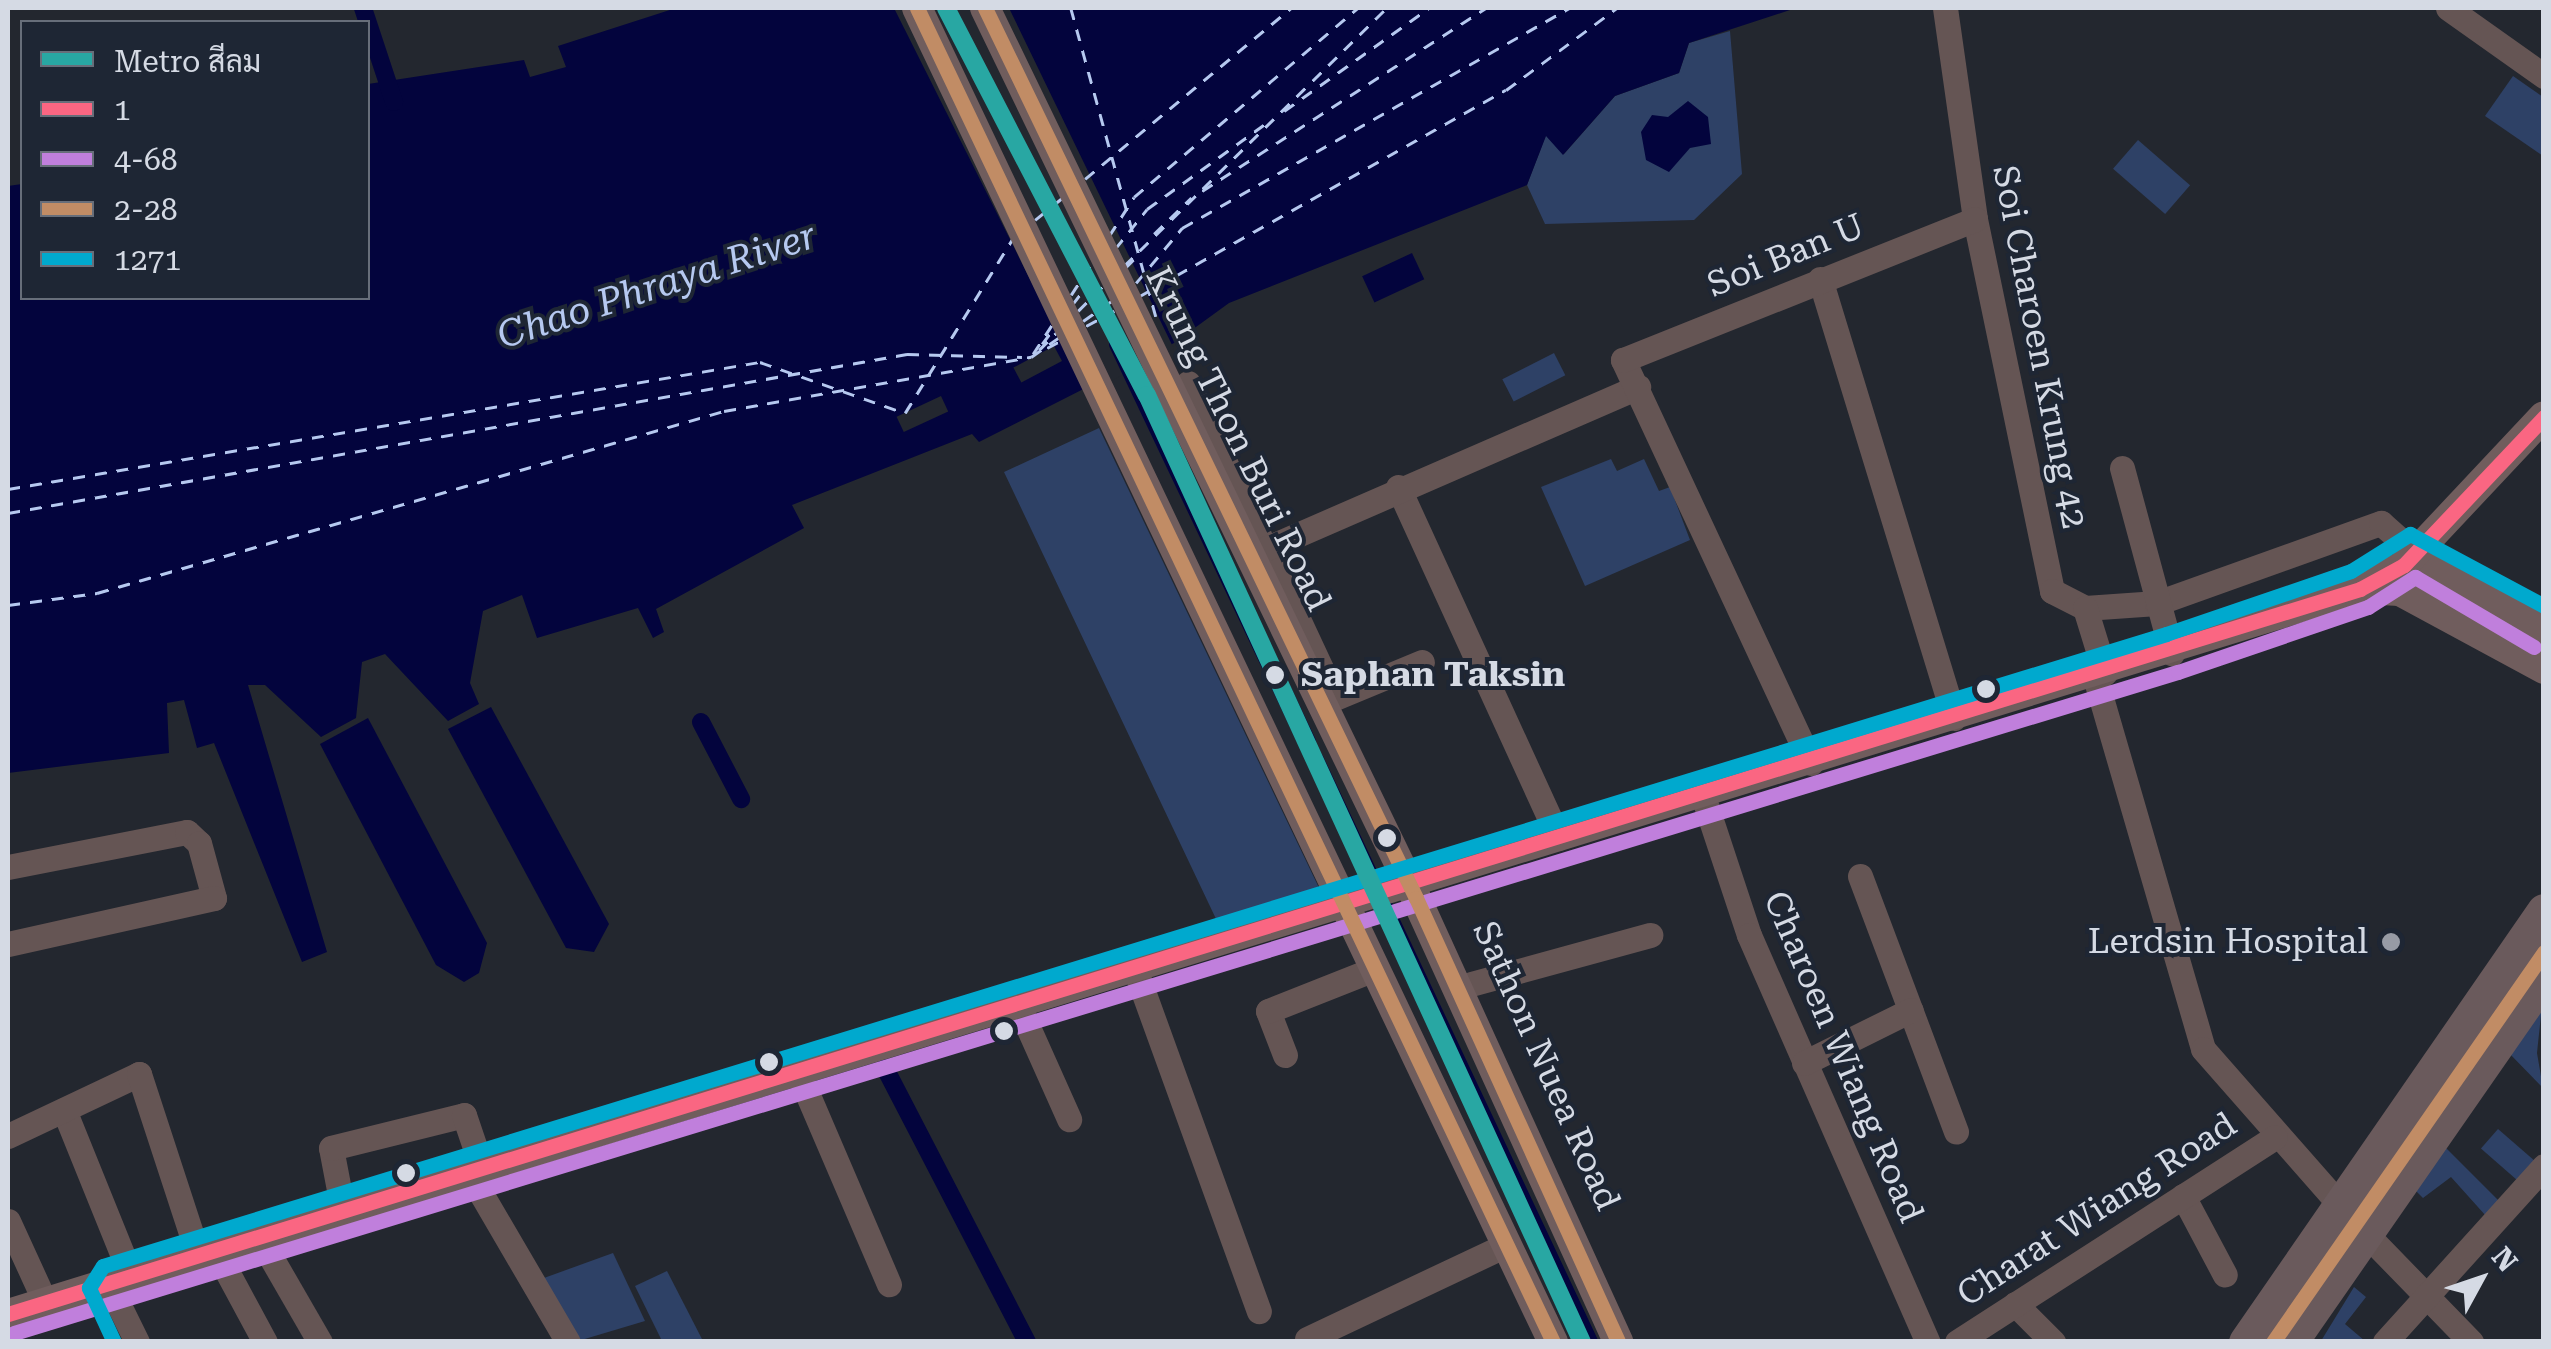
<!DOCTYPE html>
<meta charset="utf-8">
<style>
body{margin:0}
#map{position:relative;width:2551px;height:1349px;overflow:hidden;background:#23272f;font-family:"Roboto Serif",Sarabun,serif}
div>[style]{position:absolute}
.green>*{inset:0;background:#2e4166;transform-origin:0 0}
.water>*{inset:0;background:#03043d;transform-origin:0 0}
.pier>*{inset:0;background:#23272f;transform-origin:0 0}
.canal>*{height:18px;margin:-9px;padding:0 9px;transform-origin:9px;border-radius:9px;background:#03043d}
.ferry>*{height:2.5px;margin-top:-1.25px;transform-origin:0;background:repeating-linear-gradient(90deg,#b6c9f0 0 12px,transparent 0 22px)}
.minor>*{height:25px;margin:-12.5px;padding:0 12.5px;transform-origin:12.5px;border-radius:12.5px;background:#655554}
.major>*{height:30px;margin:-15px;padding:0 15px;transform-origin:15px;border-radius:15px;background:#705d5d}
.highway>*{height:35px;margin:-17.5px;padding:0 17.5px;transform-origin:17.5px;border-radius:17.5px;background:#6a5a5c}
.bus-1>*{height:15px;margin:-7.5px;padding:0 7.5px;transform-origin:7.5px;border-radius:7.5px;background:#fa6682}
.bus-2>*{height:15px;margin:-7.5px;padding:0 7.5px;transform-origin:7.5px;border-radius:7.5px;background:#c07fdc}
.bus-3>*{height:15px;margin:-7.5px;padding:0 7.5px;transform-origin:7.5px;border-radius:7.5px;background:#c18c65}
.bus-4>*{height:15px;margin:-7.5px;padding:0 7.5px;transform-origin:7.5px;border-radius:7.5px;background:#00a9ce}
.metro-1>*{height:18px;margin:-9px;padding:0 9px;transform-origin:9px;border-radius:9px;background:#28a7a3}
.dots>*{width:28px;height:28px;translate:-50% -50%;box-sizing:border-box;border:5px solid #1e2634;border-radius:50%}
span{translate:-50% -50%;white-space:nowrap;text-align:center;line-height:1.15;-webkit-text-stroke:8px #1e2634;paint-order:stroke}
.street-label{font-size:35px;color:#d5dae4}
.stop-label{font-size:35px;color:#d5dae4;font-weight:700}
.left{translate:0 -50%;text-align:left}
.poi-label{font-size:35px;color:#d5dae4}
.right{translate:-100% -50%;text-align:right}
.water-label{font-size:38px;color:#b6c9f0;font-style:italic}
.frame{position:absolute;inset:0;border:10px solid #d5dae4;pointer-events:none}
.legend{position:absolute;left:20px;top:20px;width:350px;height:280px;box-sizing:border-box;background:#1e2634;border:2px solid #676e7a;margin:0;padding:12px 18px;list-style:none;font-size:30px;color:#d5dae4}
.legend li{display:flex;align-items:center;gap:20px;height:50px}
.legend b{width:50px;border:2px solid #676e7a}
.north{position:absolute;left:2431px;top:1229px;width:100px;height:100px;-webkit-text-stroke:8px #1e2634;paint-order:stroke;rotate:50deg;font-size:28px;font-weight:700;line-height:40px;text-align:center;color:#d5dae4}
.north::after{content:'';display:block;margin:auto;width:35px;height:45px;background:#d5dae4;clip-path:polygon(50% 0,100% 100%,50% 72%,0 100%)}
</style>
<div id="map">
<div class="green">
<i style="clip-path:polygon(1730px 31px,1742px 174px,1694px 220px,1545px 224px,1527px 185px,1546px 135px,1564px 154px,1615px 96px,1679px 73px,1689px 43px)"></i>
<i style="clip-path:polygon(2513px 76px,2543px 97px,2543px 156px,2485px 116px)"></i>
<i style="left:2138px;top:140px;width:69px;height:38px;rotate:41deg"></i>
<i style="left:1554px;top:353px;width:25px;height:58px;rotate:63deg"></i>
<i style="clip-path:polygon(1099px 428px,1262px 769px,1320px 890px,1217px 921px,1004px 472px)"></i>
<i style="clip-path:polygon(1611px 459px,1617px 471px,1644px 459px,1659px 491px,1670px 487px,1690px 540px,1585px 586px,1541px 487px)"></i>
<i style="clip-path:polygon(2543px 996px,2537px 1053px,2543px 1088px,2508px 1052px)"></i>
<i style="left:2498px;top:1129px;width:50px;height:26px;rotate:41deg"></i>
<i style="clip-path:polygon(2443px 1145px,2500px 1202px,2486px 1216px,2451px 1177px,2423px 1198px,2414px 1189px)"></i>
<i style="clip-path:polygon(613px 1253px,645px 1321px,578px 1341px,544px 1278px)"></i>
<i style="clip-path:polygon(667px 1271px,703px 1341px,662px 1341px,635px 1286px)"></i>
<i style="clip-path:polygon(2354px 1287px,2366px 1297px,2345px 1324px,2365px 1341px,2321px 1341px)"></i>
</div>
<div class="water">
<i style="clip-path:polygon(676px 8px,1796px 8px,1689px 43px,1679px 73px,1615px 96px,1563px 155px,1546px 136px,1527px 185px,1229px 303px,1174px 343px,979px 442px,972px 434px,792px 505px,804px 528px,656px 609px,664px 632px,653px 638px,638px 608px,537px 638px,522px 595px,483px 611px,470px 683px,479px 704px,448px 721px,385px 654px,362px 662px,356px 718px,321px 737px,265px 685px,248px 685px,327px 952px,302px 962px,214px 743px,197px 748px,184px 700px,167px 703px,169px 753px,8px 773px,8px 186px,22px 184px,22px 298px,368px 298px,368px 84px,524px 60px,530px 77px,566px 67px,558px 46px)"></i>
<i style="clip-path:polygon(1688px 101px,1708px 117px,1711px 144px,1690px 148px,1669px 172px,1646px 160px,1641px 132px,1652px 115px,1668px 117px)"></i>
<i style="left:1412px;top:253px;width:29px;height:55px;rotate:65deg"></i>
<i style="clip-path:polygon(491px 707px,609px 924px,594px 952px,566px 948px,448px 729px)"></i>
<i style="clip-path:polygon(368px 718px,487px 943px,479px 973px,464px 982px,436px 965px,320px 744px)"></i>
</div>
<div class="pier">
<i style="clip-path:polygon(894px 8px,1009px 8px,1174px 349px,1087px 393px)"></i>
<i style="left:1054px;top:346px;width:17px;height:46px;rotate:62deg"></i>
<i style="left:941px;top:396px;width:17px;height:49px;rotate:65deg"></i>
</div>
<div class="canal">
<i style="left:363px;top:8px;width:99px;rotate:71.7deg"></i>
<i style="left:1118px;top:344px;width:441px;rotate:64.6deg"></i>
<i style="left:701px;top:722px;width:87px;rotate:62.5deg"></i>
<i style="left:1315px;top:760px;width:643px;rotate:64.79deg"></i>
<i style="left:885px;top:1068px;width:309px;rotate:62.6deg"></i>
</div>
<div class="ferry">
<i style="left:1071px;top:8px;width:320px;rotate:74.6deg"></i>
<i style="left:1284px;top:111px;width:178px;rotate:-35.4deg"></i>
<i style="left:1085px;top:179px;width:268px;rotate:-39.7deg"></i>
<i style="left:1202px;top:191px;width:338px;rotate:-32.8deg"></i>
<i style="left:1035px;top:220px;width:36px;rotate:-39deg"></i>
<i style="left:1154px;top:234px;width:52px;rotate:-44.2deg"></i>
<i style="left:1109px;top:236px;width:46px;rotate:-57.3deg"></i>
<i style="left:1134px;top:197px;width:293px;rotate:-40.2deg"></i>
<i style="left:1115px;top:249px;width:51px;rotate:-51.3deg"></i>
<i style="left:1147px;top:209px;width:150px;rotate:-35.8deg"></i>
<i style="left:1124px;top:266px;width:368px;rotate:-44.5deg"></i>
<i style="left:1125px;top:268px;width:17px;rotate:-45deg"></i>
<i style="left:1136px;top:283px;width:72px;rotate:-50.1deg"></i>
<i style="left:1182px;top:228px;width:446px;rotate:-29.6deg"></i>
<i style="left:1071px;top:295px;width:37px;rotate:-57deg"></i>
<i style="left:1138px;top:297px;width:422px;rotate:-29.4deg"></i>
<i style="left:1506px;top:90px;width:138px;rotate:-36.5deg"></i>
<i style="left:1072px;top:305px;width:43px;rotate:-52.6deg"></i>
<i style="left:1078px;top:311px;width:37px;rotate:-45deg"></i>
<i style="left:1083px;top:321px;width:37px;rotate:-35deg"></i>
<i style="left:1086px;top:326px;width:32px;rotate:-28deg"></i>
<i style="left:1042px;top:344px;width:21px;rotate:-53deg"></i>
<i style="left:1047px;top:348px;width:17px;rotate:-28deg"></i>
<i style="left:1039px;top:350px;width:27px;rotate:-45deg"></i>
<i style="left:1033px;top:354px;width:37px;rotate:-57deg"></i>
<i style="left:8px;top:489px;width:763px;rotate:-9.59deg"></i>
<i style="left:760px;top:362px;width:154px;rotate:19.4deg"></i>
<i style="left:905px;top:413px;width:206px;rotate:-58.3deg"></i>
<i style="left:8px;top:513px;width:913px;rotate:-10.03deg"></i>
<i style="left:907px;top:354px;width:115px;rotate:1.5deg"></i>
<i style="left:8px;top:605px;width:90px;rotate:-7.7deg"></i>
<i style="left:97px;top:593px;width:653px;rotate:-16.19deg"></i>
<i style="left:724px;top:411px;width:312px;rotate:-10deg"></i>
<i style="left:1031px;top:357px;width:35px;rotate:-35deg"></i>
</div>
<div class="minor">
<i style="left:1945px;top:8px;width:213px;rotate:81.9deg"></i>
<i style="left:1975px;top:219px;width:380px;rotate:78.3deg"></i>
<i style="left:2052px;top:591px;width:37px;rotate:27deg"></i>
<i style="left:2085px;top:608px;width:72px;rotate:-4deg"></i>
<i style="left:2157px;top:603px;width:238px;rotate:-19.7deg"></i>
<i style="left:2381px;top:523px;width:45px;rotate:41.4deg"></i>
<i style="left:2448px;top:8px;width:118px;rotate:35.3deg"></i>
<i style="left:1820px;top:279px;width:459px;rotate:73deg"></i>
<i style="left:1188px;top:383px;width:322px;rotate:65deg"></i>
<i style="left:2122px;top:468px;width:192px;rotate:74.9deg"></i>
<i style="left:1398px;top:487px;width:386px;rotate:65.4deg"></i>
<i style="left:1265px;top:549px;width:407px;rotate:-23.5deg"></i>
<i style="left:2085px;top:608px;width:68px;rotate:72.9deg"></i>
<i style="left:2095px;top:677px;width:387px;rotate:73.8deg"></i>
<i style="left:2203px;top:1049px;width:230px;rotate:48.7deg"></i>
<i style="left:1335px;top:698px;width:94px;rotate:-22.5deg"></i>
<i style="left:1811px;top:763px;width:445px;rotate:-115deg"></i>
<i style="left:1623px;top:360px;width:379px;rotate:-21.8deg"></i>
<i style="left:1703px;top:796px;width:146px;rotate:71.7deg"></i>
<i style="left:1749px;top:935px;width:445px;rotate:66.3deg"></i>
<i style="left:8px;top:867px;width:182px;rotate:-11.1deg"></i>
<i style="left:187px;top:832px;width:16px;rotate:43deg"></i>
<i style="left:199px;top:843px;width:57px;rotate:74.7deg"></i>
<i style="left:214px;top:898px;width:211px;rotate:167.4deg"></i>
<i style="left:1860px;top:876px;width:273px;rotate:69.4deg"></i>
<i style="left:1135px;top:969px;width:364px;rotate:70.1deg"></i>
<i style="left:1471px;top:984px;width:186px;rotate:-15.3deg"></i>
<i style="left:2518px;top:988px;width:45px;rotate:-54.9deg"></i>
<i style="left:1019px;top:1007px;width:123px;rotate:65.9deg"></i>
<i style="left:1285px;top:1055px;width:47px;rotate:-111.1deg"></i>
<i style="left:1268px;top:1011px;width:103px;rotate:-21.6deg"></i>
<i style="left:1804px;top:1063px;width:119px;rotate:-26.4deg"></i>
<i style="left:798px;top:1072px;width:231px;rotate:66.8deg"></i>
<i style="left:64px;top:1110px;width:181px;rotate:68deg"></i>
<i style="left:8px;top:1136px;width:145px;rotate:-25.3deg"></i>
<i style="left:139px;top:1074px;width:194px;rotate:71.9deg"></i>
<i style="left:472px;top:1178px;width:190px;rotate:59.7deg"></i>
<i style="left:2183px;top:1196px;width:89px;rotate:62deg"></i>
<i style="left:344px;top:1216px;width:69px;rotate:-100.8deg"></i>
<i style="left:331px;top:1148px;width:137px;rotate:-13.9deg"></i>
<i style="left:464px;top:1115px;width:62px;rotate:71.3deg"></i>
<i style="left:8px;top:1221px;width:89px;rotate:65.4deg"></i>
<i style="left:2370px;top:1238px;width:145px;rotate:45.8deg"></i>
<i style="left:261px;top:1240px;width:118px;rotate:60deg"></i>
<i style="left:217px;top:1253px;width:101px;rotate:61.7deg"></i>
<i style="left:109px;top:1285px;width:64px;rotate:63.8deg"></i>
<i style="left:2015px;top:1304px;width:54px;rotate:45deg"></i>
<i style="left:1307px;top:1339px;width:206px;rotate:-25.3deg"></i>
<i style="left:1957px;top:1342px;width:378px;rotate:-32.8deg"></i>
<i style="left:2385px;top:1342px;width:237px;rotate:-47.9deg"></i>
</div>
<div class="major">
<i style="left:917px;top:8px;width:1478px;rotate:64.51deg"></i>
<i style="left:985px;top:8px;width:989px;rotate:64.16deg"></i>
<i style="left:1416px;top:898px;width:488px;rotate:65.5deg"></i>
<i style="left:2415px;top:553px;width:150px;rotate:30.8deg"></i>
<i style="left:2361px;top:589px;width:39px;rotate:3deg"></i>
<i style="left:2400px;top:591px;width:164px;rotate:28.4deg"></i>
<i style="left:8px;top:1314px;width:2461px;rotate:-17.13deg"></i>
<i style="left:2360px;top:589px;width:50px;rotate:-28.6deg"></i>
<i style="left:2404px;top:565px;width:204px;rotate:-46.8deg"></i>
</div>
<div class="highway">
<i style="left:2246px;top:1342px;width:524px;rotate:-55.34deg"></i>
<i style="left:2290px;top:1342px;width:445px;rotate:-55.2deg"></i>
</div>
<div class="bus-1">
<i style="left:8px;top:1314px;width:2461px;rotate:-17.13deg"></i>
<i style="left:2360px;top:589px;width:50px;rotate:-28.6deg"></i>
<i style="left:2404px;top:565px;width:204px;rotate:-46.6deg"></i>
</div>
<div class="bus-2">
<i style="left:14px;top:1333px;width:2263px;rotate:-16.99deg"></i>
<i style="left:2178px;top:672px;width:201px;rotate:-18.9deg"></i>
<i style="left:2368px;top:607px;width:56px;rotate:-32.6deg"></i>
<i style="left:2415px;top:577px;width:138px;rotate:30.5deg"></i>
</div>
<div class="bus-3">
<i style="left:917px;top:8px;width:1478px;rotate:64.51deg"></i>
<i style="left:985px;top:8px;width:989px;rotate:64.16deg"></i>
<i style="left:1416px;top:898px;width:488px;rotate:65.5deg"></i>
<i style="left:2273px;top:1342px;width:475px;rotate:-55.2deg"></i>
</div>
<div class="bus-4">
<i style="left:114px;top:1342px;width:60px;rotate:-114.8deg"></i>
<i style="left:89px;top:1288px;width:26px;rotate:-58deg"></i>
<i style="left:103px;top:1266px;width:2158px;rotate:-17.03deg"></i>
<i style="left:2166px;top:634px;width:195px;rotate:-18.8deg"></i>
<i style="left:2351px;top:571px;width:70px;rotate:-32.1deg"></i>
<i style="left:2410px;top:534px;width:152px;rotate:28.2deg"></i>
</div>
<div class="metro-1">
<i style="left:946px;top:8px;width:436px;rotate:62.6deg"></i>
<i style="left:1147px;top:395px;width:1042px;rotate:65.33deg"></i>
</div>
<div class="dots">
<i style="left:1275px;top:675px;background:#d5dae4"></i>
<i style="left:1986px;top:689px;background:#d5dae4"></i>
<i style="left:1387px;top:838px;background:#d5dae4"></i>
<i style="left:2391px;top:942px;background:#979ba5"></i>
<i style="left:1004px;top:1031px;background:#d5dae4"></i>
<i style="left:769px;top:1062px;background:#d5dae4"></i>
<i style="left:406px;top:1173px;background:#d5dae4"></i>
</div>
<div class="street-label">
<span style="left:1786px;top:256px;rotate:-22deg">Soi Ban U</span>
<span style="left:2039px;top:347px;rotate:79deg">Soi Charoen Krung 42</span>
<span style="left:1238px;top:439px;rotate:64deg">Krung Thon Buri Road</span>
<span style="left:1843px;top:1057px;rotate:67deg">Charoen Wiang Road</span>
<span style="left:1546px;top:1066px;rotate:66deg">Sathon Nuea Road</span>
<span style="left:2097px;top:1210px;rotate:-33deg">Charat Wiang Road</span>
</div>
<div class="stop-label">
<span class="left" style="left:1301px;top:675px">Saphan Taksin</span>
</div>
<div class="poi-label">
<span class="right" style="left:2368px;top:942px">Lerdsin Hospital</span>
</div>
<div class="water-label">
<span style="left:657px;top:286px;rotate:-18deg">Chao Phraya River</span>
</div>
<div class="frame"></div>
<ul class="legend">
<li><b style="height:12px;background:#28a7a3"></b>Metro สีลม</li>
<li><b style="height:12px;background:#fa6682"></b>1</li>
<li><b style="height:12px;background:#c07fdc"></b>4-68</li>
<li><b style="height:12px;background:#c18c65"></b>2-28</li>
<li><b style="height:12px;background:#00a9ce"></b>1271</li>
</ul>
<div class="north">N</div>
</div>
